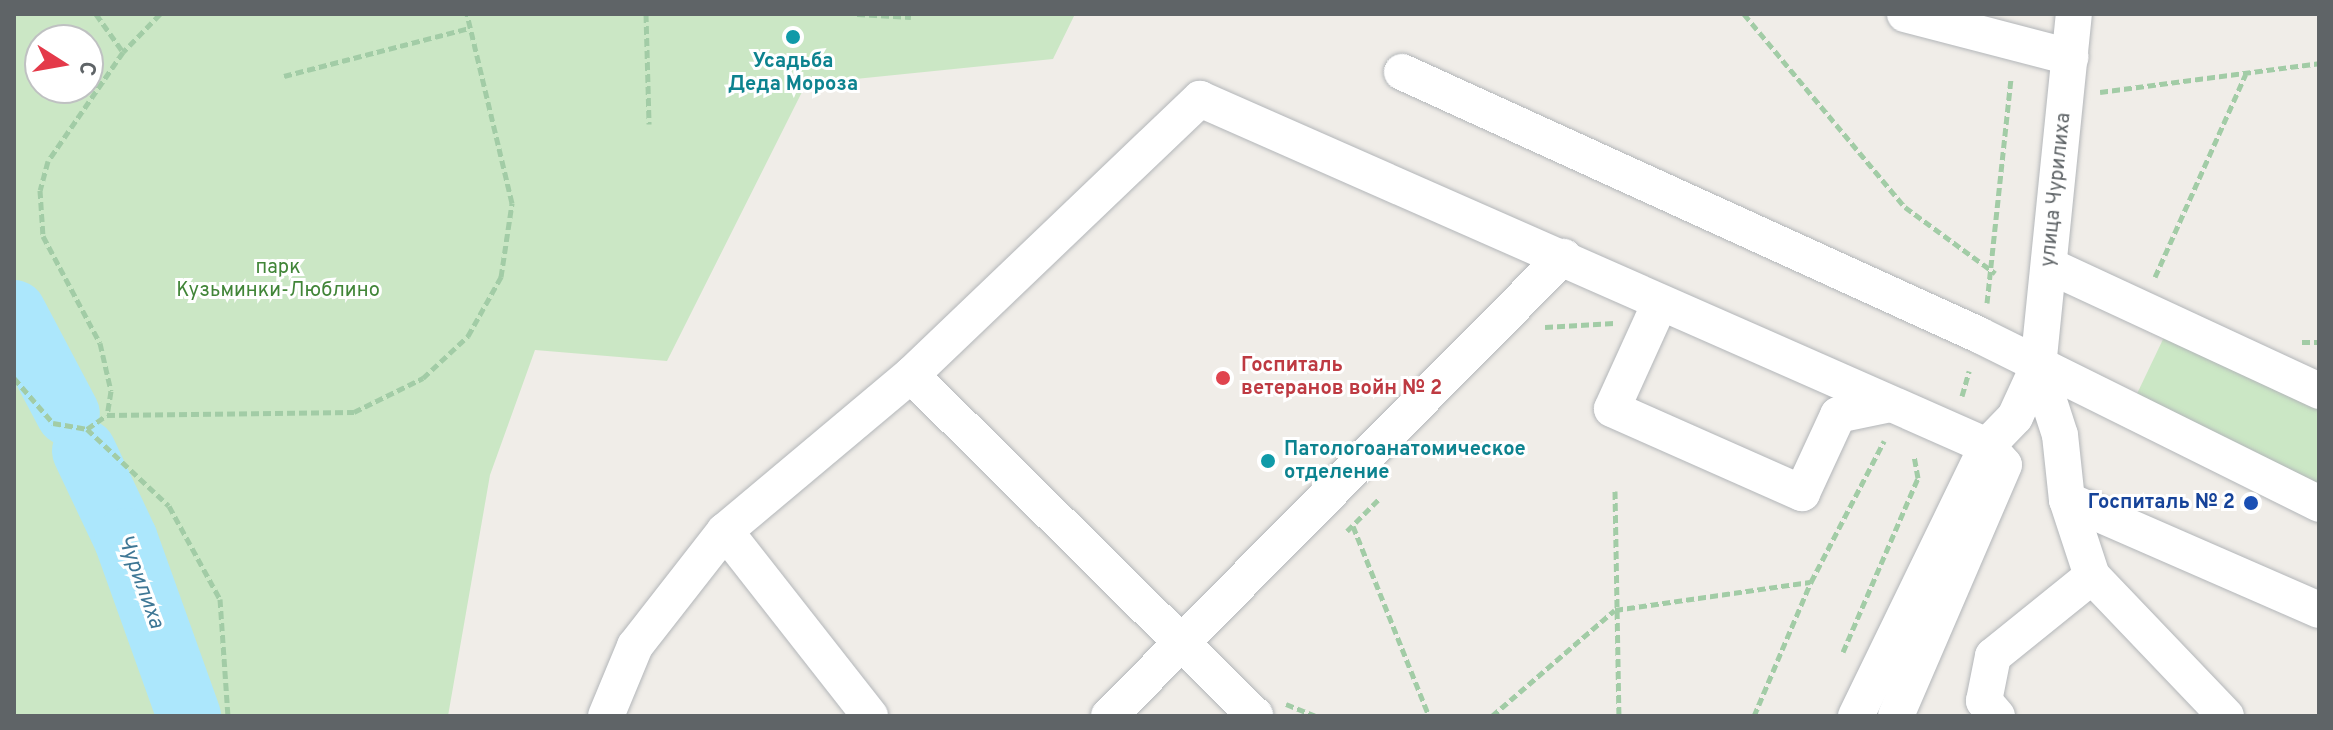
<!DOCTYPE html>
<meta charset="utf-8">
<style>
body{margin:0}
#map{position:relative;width:2333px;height:730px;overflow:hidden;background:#f0ede8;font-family:Overpass,sans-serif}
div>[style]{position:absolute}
.green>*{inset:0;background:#cbe7c5}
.river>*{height:64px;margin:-32px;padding:0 32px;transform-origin:32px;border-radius:32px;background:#ace7fc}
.path>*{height:5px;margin-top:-2.5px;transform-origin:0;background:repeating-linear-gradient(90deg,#a2cca6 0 8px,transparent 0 12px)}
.roads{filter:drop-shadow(0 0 2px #b3b6b9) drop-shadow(0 0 2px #b3b6b9)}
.minor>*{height:36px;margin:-18px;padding:0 18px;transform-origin:18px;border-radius:18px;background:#fff}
.dots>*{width:22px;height:22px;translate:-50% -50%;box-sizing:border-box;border:4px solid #fff;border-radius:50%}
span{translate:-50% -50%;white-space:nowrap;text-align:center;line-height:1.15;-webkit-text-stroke:6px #fff;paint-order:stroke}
.culture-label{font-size:20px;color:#0d838f;font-weight:700}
.left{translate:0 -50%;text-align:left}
.street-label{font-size:20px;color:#5f6467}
.park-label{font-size:20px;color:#418538}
.health-label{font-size:20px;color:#be3a42;font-weight:700}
.transit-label{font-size:20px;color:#164399;font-weight:700}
.right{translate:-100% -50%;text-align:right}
.water-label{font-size:22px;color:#3e7795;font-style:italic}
.frame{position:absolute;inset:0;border:16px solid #5f6467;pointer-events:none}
.north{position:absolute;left:24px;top:24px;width:80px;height:80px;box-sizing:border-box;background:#fff;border:2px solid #bfc1c2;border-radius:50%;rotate:101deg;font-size:22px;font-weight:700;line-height:32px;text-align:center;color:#5f6467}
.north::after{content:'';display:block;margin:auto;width:28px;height:36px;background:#e43a4a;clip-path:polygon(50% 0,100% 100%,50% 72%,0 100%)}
</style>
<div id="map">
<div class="green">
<i style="clip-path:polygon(evenodd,14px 14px,1075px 14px,1053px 59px,806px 84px,667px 361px,535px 350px,490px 475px,448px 716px,14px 716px,14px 14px,40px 40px,88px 40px,88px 88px,40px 88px,40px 40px)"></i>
<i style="clip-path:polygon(2166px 333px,2319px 406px,2319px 488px,2134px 400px)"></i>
</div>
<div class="river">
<i style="left:14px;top:312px;width:115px;rotate:62.1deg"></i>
<i style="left:84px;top:451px;width:98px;rotate:64.7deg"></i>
<i style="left:126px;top:540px;width:187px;rotate:70.3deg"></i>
</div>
<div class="path">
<i style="left:96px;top:14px;width:47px;rotate:54.6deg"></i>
<i style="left:160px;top:14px;width:53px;rotate:134.2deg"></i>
<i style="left:123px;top:52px;width:132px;rotate:124.5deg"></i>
<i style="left:48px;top:161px;width:30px;rotate:105deg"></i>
<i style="left:40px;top:190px;width:46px;rotate:86.3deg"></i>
<i style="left:43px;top:236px;width:121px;rotate:62deg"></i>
<i style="left:100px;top:343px;width:49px;rotate:77.1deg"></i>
<i style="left:111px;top:391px;width:24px;rotate:99deg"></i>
<i style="left:107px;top:415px;width:247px;rotate:-0.7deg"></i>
<i style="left:354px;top:412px;width:77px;rotate:-26.2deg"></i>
<i style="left:423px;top:378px;width:62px;rotate:-43deg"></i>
<i style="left:468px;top:336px;width:68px;rotate:-60.8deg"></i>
<i style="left:501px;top:277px;width:75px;rotate:-81.5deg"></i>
<i style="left:512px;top:203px;width:194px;rotate:-103.4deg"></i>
<i style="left:646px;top:14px;width:110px;rotate:88.4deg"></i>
<i style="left:857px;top:14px;width:54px;rotate:3.2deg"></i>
<i style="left:1744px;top:14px;width:251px;rotate:50.2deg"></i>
<i style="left:1905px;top:207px;width:112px;rotate:36.3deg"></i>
<i style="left:284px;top:76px;width:191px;rotate:-14.5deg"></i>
<i style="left:2100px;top:92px;width:221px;rotate:-7.5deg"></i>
<i style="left:2155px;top:277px;width:222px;rotate:-65.9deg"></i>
<i style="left:1987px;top:303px;width:225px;rotate:-83.9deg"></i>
<i style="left:1545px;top:327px;width:69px;rotate:-3.3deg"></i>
<i style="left:2302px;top:342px;width:17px"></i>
<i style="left:14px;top:378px;width:60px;rotate:49.1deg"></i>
<i style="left:53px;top:423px;width:35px;rotate:10deg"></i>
<i style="left:87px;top:429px;width:24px;rotate:-35deg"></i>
<i style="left:1962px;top:396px;width:26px;rotate:-74deg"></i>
<i style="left:87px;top:429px;width:112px;rotate:43.2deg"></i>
<i style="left:169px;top:506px;width:106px;rotate:61.3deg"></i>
<i style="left:220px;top:599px;width:117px;rotate:86.1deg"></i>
<i style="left:1615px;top:491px;width:225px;rotate:89deg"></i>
<i style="left:1353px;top:526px;width:205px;rotate:68.2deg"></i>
<i style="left:1347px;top:531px;width:47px;rotate:-45deg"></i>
<i style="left:1843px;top:652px;width:189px;rotate:-66.7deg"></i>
<i style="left:1918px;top:478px;width:23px;rotate:-100deg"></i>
<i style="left:1286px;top:704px;width:31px;rotate:22deg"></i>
<i style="left:1492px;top:716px;width:162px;rotate:-40.8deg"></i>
<i style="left:1615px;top:610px;width:197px;rotate:-8.2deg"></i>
<i style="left:1754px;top:716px;width:146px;rotate:-67deg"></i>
<i style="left:1811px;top:582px;width:159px;rotate:-62.6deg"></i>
</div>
<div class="roads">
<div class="minor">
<i style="left:1905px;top:14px;width:171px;rotate:14.6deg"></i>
<i style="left:1402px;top:72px;width:634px;rotate:24.5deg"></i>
<i style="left:1979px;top:335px;width:380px;rotate:26.4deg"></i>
<i style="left:2050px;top:266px;width:297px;rotate:24.9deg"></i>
<i style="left:1660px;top:303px;width:116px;rotate:114.4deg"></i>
<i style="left:1612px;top:409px;width:208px;rotate:23.9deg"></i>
<i style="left:1802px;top:493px;width:86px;rotate:-65.2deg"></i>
<i style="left:1838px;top:415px;width:53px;rotate:-11.9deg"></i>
<i style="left:2038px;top:367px;width:71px;rotate:72.1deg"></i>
<i style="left:2060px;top:435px;width:65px;rotate:83.9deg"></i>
<i style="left:2067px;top:500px;width:275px;rotate:23.6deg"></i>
<i style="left:911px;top:375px;width:484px;rotate:44.7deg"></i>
<i style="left:2067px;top:500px;width:80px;rotate:71.8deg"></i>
<i style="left:2092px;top:576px;width:194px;rotate:46.3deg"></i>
<i style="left:725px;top:531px;width:235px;rotate:51.9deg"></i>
<i style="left:606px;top:716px;width:76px;rotate:-67.5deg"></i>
<i style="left:635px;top:646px;width:146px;rotate:-52deg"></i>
<i style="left:725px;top:531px;width:243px;rotate:-40deg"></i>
<i style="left:911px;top:375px;width:400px;rotate:-43.7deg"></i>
<i style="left:1200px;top:99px;width:860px;rotate:23.79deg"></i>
<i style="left:1987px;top:446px;width:25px;rotate:48deg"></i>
<i style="left:2004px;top:465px;width:273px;rotate:113.3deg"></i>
<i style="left:1109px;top:716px;width:646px;rotate:-45.31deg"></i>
<i style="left:1856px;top:716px;width:300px;rotate:-64.1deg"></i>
<i style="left:1987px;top:446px;width:40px;rotate:-46deg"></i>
<i style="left:2015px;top:417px;width:55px;rotate:-65.3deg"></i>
<i style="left:2038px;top:367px;width:355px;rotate:-84.2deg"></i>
<i style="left:1997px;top:716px;width:20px;rotate:-131deg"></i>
<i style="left:1984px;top:701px;width:46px;rotate:-78.7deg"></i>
<i style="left:1993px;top:656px;width:127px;rotate:-38.9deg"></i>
</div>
</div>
<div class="dots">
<i style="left:793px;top:37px;background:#0f9aa8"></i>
<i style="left:1223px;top:378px;background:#e0444e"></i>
<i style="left:1268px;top:461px;background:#0f9aa8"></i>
<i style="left:2251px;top:503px;background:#1a4fb4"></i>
</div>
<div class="culture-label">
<span style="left:793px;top:74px">Усадьба<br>Деда Мороза</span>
<span class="left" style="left:1284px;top:462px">Патологоанатомическое<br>отделение</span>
</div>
<div class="street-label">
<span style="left:2057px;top:190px;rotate:-84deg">улица Чурилиха</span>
</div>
<div class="park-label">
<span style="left:278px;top:280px">парк<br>Кузьминки-Люблино</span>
</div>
<div class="health-label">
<span class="left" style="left:1241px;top:378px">Госпиталь<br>ветеранов войн № 2</span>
</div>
<div class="transit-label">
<span class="right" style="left:2235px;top:503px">Госпиталь № 2</span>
</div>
<div class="water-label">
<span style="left:140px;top:582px;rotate:70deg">Чурилиха</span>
</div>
<div class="frame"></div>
<div class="north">С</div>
</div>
